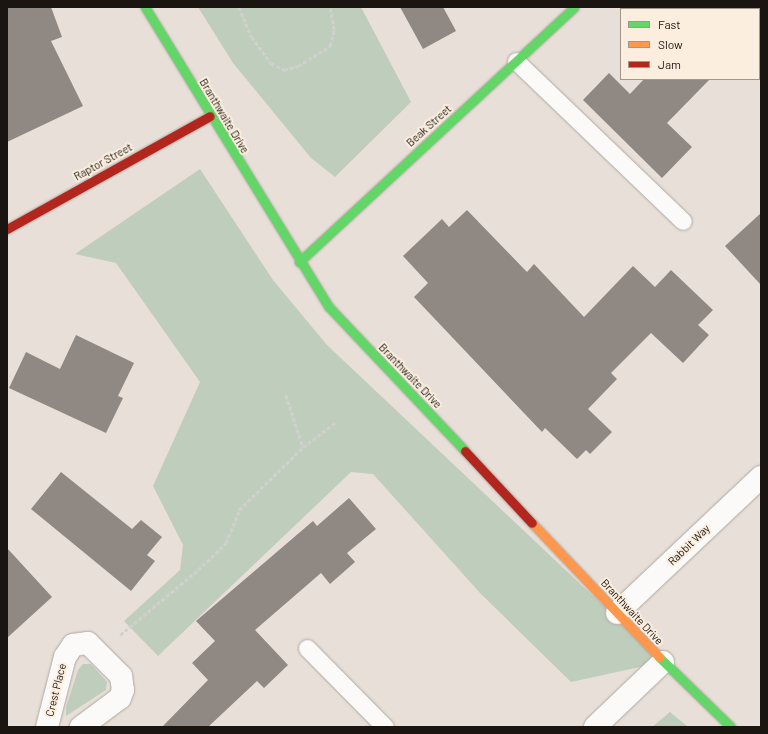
<!DOCTYPE html>
<style>
body{margin:0}
#map{position:relative;width:768px;height:734px;overflow:hidden;background:#e8e0d8;font-family:Barlow,sans-serif}
div>[style]{position:absolute}
.green>*{inset:0;background:#becdbc}
.building>*{inset:0;background:#8f8883}
.path>*{height:2.5px;margin-top:-1.25px;transform-origin:0;background:repeating-linear-gradient(90deg,#d2d0ce 0 4px,transparent 0 6px)}
.roads{filter:drop-shadow(0 0 1px #afa8a2) drop-shadow(0 0 1px #afa8a2)}
.lane>*{height:17px;margin:-8.5px;padding:0 8.5px;transform-origin:8.5px;border-radius:8.5px;background:#fcfaf9}
.street>*{height:22px;margin:-11px;padding:0 11px;transform-origin:11px;border-radius:11px;background:#fcfaf9}
.fast>*{height:9px;margin:-4.5px;padding:0 4.5px;transform-origin:4.5px;border-radius:4.5px;background:#63d668}
.slow>*{height:9px;margin:-4.5px;padding:0 4.5px;transform-origin:4.5px;border-radius:4.5px;background:#ff974d}
.jam>*{height:9px;margin:-4.5px;padding:0 4.5px;transform-origin:4.5px;border-radius:4.5px;background:#b3261e}
span{translate:-50% -50%;white-space:nowrap;text-align:center;line-height:1.15;-webkit-text-stroke:4px #fceede;paint-order:stroke}
.street-label{font-size:11px;color:#1a1510}
.frame{position:absolute;inset:0;border:8px solid #1a1510;pointer-events:none}
.legend{position:absolute;left:620px;top:8px;width:140px;height:72px;box-sizing:border-box;background:#fceede;border:1px solid #a2978c;margin:0;padding:5px 7px;list-style:none;font-size:12px;color:#1a1510}
.legend li{display:flex;align-items:center;gap:8px;height:20px}
.legend b{width:20px;border:1px solid #a2978c}
</style>
<div id="map">
<div class="green">
<i style="clip-path:polygon(198px 7px,361px 7px,411px 102px,335px 177px,311px 158px,233px 63px)"></i>
<i style="clip-path:polygon(200px 169px,273px 280px,327px 345px,663px 662px,571px 682px,480px 593px,373px 474px,351px 472px,158px 656px,124px 621px,180px 570px,183px 545px,153px 486px,200px 382px,116px 263px,75px 254px)"></i>
<i style="clip-path:polygon(83px 664px,91px 664px,107px 682px,106px 690px,66px 716px,66px 707px,78px 670px)"></i>
<i style="clip-path:polygon(670px 712px,688px 727px,652px 727px)"></i>
</div>
<div class="building">
<i style="clip-path:polygon(7px 7px,51px 7px,62px 37px,51px 41px,83px 106px,7px 142px)"></i>
<i style="clip-path:polygon(400px 7px,443px 7px,456px 31px,423px 49px)"></i>
<i style="clip-path:polygon(609px 73px,630px 94px,644px 79px,710px 79px,667px 123px,692px 147px,662px 178px,583px 100px)"></i>
<i style="clip-path:polygon(467px 210px,527px 272px,534px 264px,584px 317px,633px 266px,655px 287px,671px 270px,713px 310px,698px 325px,709px 335px,683px 363px,651px 333px,611px 373px,617px 379px,588px 409px,612px 432px,590px 454px,586px 450px,577px 459px,545px 428px,542px 432px,414px 297px,428px 283px,403px 256px,442px 219px,449px 227px)"></i>
<i style="clip-path:polygon(761px 213px,761px 285px,725px 246px)"></i>
<i style="clip-path:polygon(76px 335px,134px 363px,118px 396px,123px 398px,106px 433px,9px 388px,26px 352px,60px 369px)"></i>
<i style="clip-path:polygon(61px 472px,132px 529px,141px 520px,162px 537px,147px 555px,155px 561px,131px 591px,31px 509px)"></i>
<i style="clip-path:polygon(349px 498px,376px 529px,347px 553px,355px 562px,330px 584px,321px 573px,255px 630px,288px 665px,264px 688px,257px 681px,208px 727px,162px 727px,208px 680px,192px 663px,215px 641px,196px 621px,313px 521px,317px 526px)"></i>
<i style="clip-path:polygon(7px 548px,52px 597px,7px 638px)"></i>
</div>
<div class="path">
<i style="left:239px;top:7px;width:33px;rotate:67deg"></i>
<i style="left:252px;top:37px;width:32px;rotate:54deg"></i>
<i style="left:271px;top:63px;width:15px;rotate:28deg"></i>
<i style="left:284px;top:70px;width:15px;rotate:-16deg"></i>
<i style="left:298px;top:66px;width:38px;rotate:-32deg"></i>
<i style="left:330px;top:46px;width:16px;rotate:-76deg"></i>
<i style="left:334px;top:30px;width:23px;rotate:-100deg"></i>
<i style="left:286px;top:395px;width:55px;rotate:71.9deg"></i>
<i style="left:120px;top:635px;width:102px;rotate:-39.8deg"></i>
<i style="left:198px;top:570px;width:39px;rotate:-44deg"></i>
<i style="left:226px;top:543px;width:35px;rotate:-68deg"></i>
<i style="left:239px;top:510px;width:90px;rotate:-44.5deg"></i>
<i style="left:303px;top:447px;width:40px;rotate:-37deg"></i>
</div>
<div class="roads">
<div class="lane">
<i style="left:516px;top:61px;width:231px;rotate:43.8deg"></i>
<i style="left:307px;top:648px;width:111px;rotate:45.4deg"></i>
</div>
<div class="street">
<i style="left:617px;top:613px;width:198px;rotate:-43.4deg"></i>
<i style="left:47px;top:727px;width:72px;rotate:-75.6deg"></i>
<i style="left:65px;top:657px;width:14px;rotate:-56deg"></i>
<i style="left:73px;top:645px;width:15px;rotate:-8deg"></i>
<i style="left:88px;top:643px;width:47px;rotate:45deg"></i>
<i style="left:121px;top:676px;width:14px;rotate:82deg"></i>
<i style="left:123px;top:690px;width:9px;rotate:111deg"></i>
<i style="left:120px;top:698px;width:49px;rotate:143.4deg"></i>
<i style="left:595px;top:727px;width:94px;rotate:-43.7deg"></i>
</div>
<div class="fast">
<i style="left:145px;top:7px;width:352px;rotate:58.5deg"></i>
<i style="left:329px;top:307px;width:198px;rotate:46.6deg"></i>
<i style="left:299px;top:262px;width:375px;rotate:-42.8deg"></i>
<i style="left:659px;top:657px;width:100px;rotate:44.2deg"></i>
</div>
<div class="slow">
<i style="left:532px;top:523px;width:185px;rotate:46.5deg"></i>
</div>
<div class="jam">
<i style="left:7px;top:229px;width:232px;rotate:-29.1deg"></i>
<i style="left:465px;top:451px;width:98px;rotate:47.1deg"></i>
</div>
</div>
<div class="street-label">
<span style="left:224px;top:116px;rotate:59deg">Branthwaite Drive</span>
<span style="left:429px;top:126px;rotate:-42deg">Beak Street</span>
<span style="left:103px;top:162px;rotate:-29deg">Raptor Street</span>
<span style="left:410px;top:376px;rotate:46deg">Branthwaite Drive</span>
<span style="left:689px;top:545px;rotate:-44deg">Rabbit Way</span>
<span style="left:632px;top:612px;rotate:47deg">Branthwaite Drive</span>
<span style="left:56px;top:690px;rotate:-76deg">Crest Place</span>
</div>
<div class="frame"></div>
<ul class="legend">
<li><b style="height:5px;background:#63d668"></b>Fast</li>
<li><b style="height:5px;background:#ff974d"></b>Slow</li>
<li><b style="height:5px;background:#b3261e"></b>Jam</li>
</ul>
</div>
